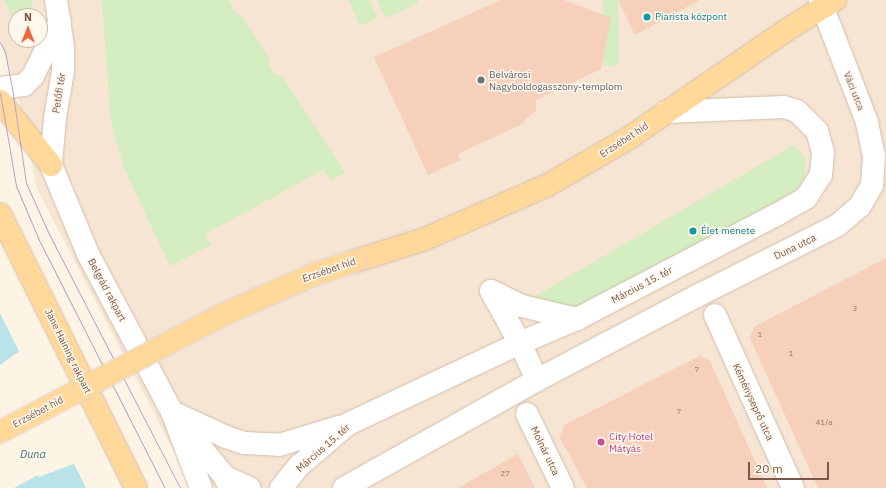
<!DOCTYPE html>
<meta charset="utf-8">
<style>
body{margin:0}
#map{position:relative;width:886px;height:488px;overflow:hidden;background:#fef4e5;font-family:"IBM Plex Sans",sans-serif}
div>[style]{position:absolute}
.residential>*{inset:0;background:#f6e5d2}
.green>*{inset:0;background:#d4edc1;transform-origin:0 0}
.water>*{inset:0;background:#b7e3e9}
.pier>*{inset:0;background:#fef4e5}
.building>*{inset:0;background:#f6d0ba}
.roads{filter:drop-shadow(0 0 1px #d3bdac) drop-shadow(0 0 1px #d3bdac)}
.minor>*{height:22px;margin:-11px;padding:0 11px;transform-origin:11px;border-radius:11px;background:#fff}
.major>*{height:22px;margin:-11px;padding:0 11px;transform-origin:11px;border-radius:11px;background:#ffd89a}
.tram>*{height:1px;margin:-0.5px;padding:0 0.5px;transform-origin:0.5px;border-radius:0.5px;background:#b6a2c9}
.bridges{filter:drop-shadow(0 0 1px #dcd4cf) drop-shadow(0 0 1px #dcd4cf)}
.major-bridge>*{height:22px;margin:-11px;padding:0 11px;transform-origin:11px;border-radius:11px;background:#ffd89a}
.dots>*{width:11px;height:11px;translate:-50% -50%;box-sizing:border-box;border:2px solid #fff7ec;border-radius:50%}
span{translate:-50% -50%;white-space:nowrap;text-align:center;line-height:1.15;-webkit-text-stroke:3px #fff7ec;paint-order:stroke}
.number-label{font-size:8px;color:#987664}
.number-label span{-webkit-text-stroke-width:0}
.culture-label{font-size:10px;color:#0d838f}
.left{translate:0 -50%;text-align:left}
.worship-label{font-size:10px;color:#5b616d}
.street-label{font-size:10px;color:#795847}
.hotel-label{font-size:10px;color:#b23c85}
.water-label{font-size:11px;color:#3a767f;font-style:italic}
.north{position:absolute;left:8px;top:8px;width:40px;height:40px;box-sizing:border-box;background:#fff7ec;border:1px solid #c9b7aa;border-radius:50%;rotate:0deg;font-size:11px;font-weight:700;line-height:16px;text-align:center;color:#795847}
.north::after{content:'';display:block;margin:auto;width:14px;height:18px;background:#f16440;clip-path:polygon(50% 0,100% 100%,50% 72%,0 100%)}
.scale{position:absolute;left:748px;top:462px;width:81px;height:18px;box-sizing:border-box;border:2px solid #795847;border-top:0;padding-left:5px;font-size:12px;line-height:14px;white-space:nowrap;color:#795847;-webkit-text-stroke:3px #fff7ec;paint-order:stroke}
</style>
<div id="map">
<div class="residential">
<i style="clip-path:polygon(evenodd,0 0,886px 0,886px 488px,193px 488px,37px 189px,20px 105px,0 37px,0 0,16px 16px,40px 16px,40px 40px,16px 40px,16px 16px)"></i>
</div>
<div class="green">
<i style="clip-path:polygon(4px 0,31px 0,34px 16px,16px 16px,16px 25px)"></i>
<i style="clip-path:polygon(102px 0,229px 0,234px 12px,241px 15px,269px 58px,269px 66px,274px 74px,283px 77px,345px 173px,331px 181px,323px 170px,205px 234px,211px 245px,170px 266px,125px 170px,111px 122px)"></i>
<i style="clip-path:polygon(349px 0,369px 0,377px 18px,360px 26px)"></i>
<i style="clip-path:polygon(377px 0,417px 0,418px 3px,385px 18px)"></i>
<i style="left:603px;top:0;width:15px;height:66px"></i>
<i style="clip-path:polygon(794px 145px,805px 158px,805px 176px,795px 191px,780px 203px,577px 307px,532px 298px)"></i>
</div>
<div class="water">
<i style="clip-path:polygon(0 313px,86px 488px,0 488px)"></i>
</div>
<div class="pier">
<i style="clip-path:polygon(21px 350px,76px 463px,39px 477px,38px 475px,14px 488px,0 488px,0 365px)"></i>
</div>
<div class="building">
<i style="clip-path:polygon(501px 0,564px 0,611px 18px,601px 69px,536px 100px,536px 111px,523px 121px,524px 123px,458px 154px,460px 160px,428px 175px,374px 57px)"></i>
<i style="clip-path:polygon(618px 0,700px 0,635px 35px)"></i>
<i style="clip-path:polygon(886px 258px,886px 488px,818px 488px,750px 338px,754px 327px)"></i>
<i style="clip-path:polygon(700px 356px,710px 361px,767px 488px,587px 488px,560px 438px,564px 425px)"></i>
<i style="clip-path:polygon(518px 454px,535px 488px,458px 488px)"></i>
</div>
<div class="roads">
<div class="minor">
<i style="left:56px;top:0;width:48px;rotate:81.5deg"></i>
<i style="left:63px;top:47px;width:24px;rotate:90deg"></i>
<i style="left:63px;top:71px;width:48px;rotate:99.7deg"></i>
<i style="left:55px;top:118px;width:47px;rotate:94.9deg"></i>
<i style="left:51px;top:165px;width:96px;rotate:67.4deg"></i>
<i style="left:88px;top:254px;width:179px;rotate:62deg"></i>
<i style="left:172px;top:412px;width:81px;rotate:69.1deg"></i>
<i style="left:0;top:88px;width:24px;rotate:-7deg"></i>
<i style="left:24px;top:85px;width:13px;rotate:-45deg"></i>
<i style="left:33px;top:76px;width:61px;rotate:-63.9deg"></i>
<i style="left:491px;top:291px;width:60px;rotate:60.9deg"></i>
<i style="left:520px;top:343px;width:41px;rotate:65.3deg"></i>
<i style="left:491px;top:291px;width:34px;rotate:26deg"></i>
<i style="left:522px;top:306px;width:57px;rotate:13.3deg"></i>
<i style="left:715px;top:315px;width:190px;rotate:65.7deg"></i>
<i style="left:172px;top:412px;width:60px;rotate:24.8deg"></i>
<i style="left:226px;top:437px;width:20px;rotate:18deg"></i>
<i style="left:245px;top:443px;width:34px;rotate:3deg"></i>
<i style="left:279px;top:445px;width:63px;rotate:-16.7deg"></i>
<i style="left:527px;top:414px;width:82px;rotate:64.1deg"></i>
<i style="left:184px;top:427px;width:65px;rotate:50.6deg"></i>
<i style="left:225px;top:477px;width:12px;rotate:66deg"></i>
<i style="left:225px;top:477px;width:27px;rotate:24deg"></i>
<i style="left:281px;top:488px;width:28px;rotate:-51deg"></i>
<i style="left:299px;top:466px;width:65px;rotate:-40.6deg"></i>
<i style="left:348px;top:424px;width:190px;rotate:-25.2deg"></i>
<i style="left:520px;top:343px;width:62px;rotate:-22.8deg"></i>
<i style="left:577px;top:319px;width:227px;rotate:-27.6deg"></i>
<i style="left:778px;top:214px;width:32px;rotate:-30deg"></i>
<i style="left:806px;top:198px;width:27px;rotate:-57deg"></i>
<i style="left:821px;top:175px;width:23px;rotate:-85deg"></i>
<i style="left:823px;top:152px;width:22px;rotate:-106deg"></i>
<i style="left:817px;top:131px;width:28px;rotate:-135deg"></i>
<i style="left:797px;top:111px;width:14px;rotate:-163deg"></i>
<i style="left:784px;top:107px;width:118px;rotate:177.6deg"></i>
<i style="left:344px;top:488px;width:221px;rotate:-29.2deg"></i>
<i style="left:537px;top:380px;width:187px;rotate:-27.7deg"></i>
<i style="left:703px;top:293px;width:151px;rotate:-26.7deg"></i>
<i style="left:838px;top:225px;width:29px;rotate:-41deg"></i>
<i style="left:860px;top:206px;width:24px;rotate:-60deg"></i>
<i style="left:872px;top:185px;width:29px;rotate:-86deg"></i>
<i style="left:874px;top:156px;width:35px;rotate:-102deg"></i>
<i style="left:867px;top:122px;width:131px;rotate:-111.1deg"></i>
</div>
<div class="major">
<i style="left:0;top:101px;width:82px;rotate:51.4deg"></i>
<i style="left:0;top:214px;width:306px;rotate:63.6deg"></i>
<i style="left:355px;top:261px;width:73px;rotate:-17.4deg"></i>
<i style="left:425px;top:239px;width:132px;rotate:-23.7deg"></i>
<i style="left:546px;top:186px;width:96px;rotate:-30deg"></i>
<i style="left:629px;top:138px;width:189px;rotate:-34.4deg"></i>
<i style="left:785px;top:31px;width:59px;rotate:-31.8deg"></i>
</div>
</div>
<div class="tram">
<i style="left:0;top:42px;width:11px;rotate:63deg"></i>
<i style="left:5px;top:52px;width:37px;rotate:79deg"></i>
<i style="left:12px;top:88px;width:96px;rotate:81.6deg"></i>
<i style="left:26px;top:183px;width:56px;rotate:65.7deg"></i>
<i style="left:49px;top:234px;width:286px;rotate:62.7deg"></i>
<i style="left:0;top:93px;width:94px;rotate:80.2deg"></i>
<i style="left:16px;top:186px;width:59px;rotate:66.9deg"></i>
<i style="left:39px;top:240px;width:278px;rotate:63.1deg"></i>
</div>
<div class="bridges">
<div class="major-bridge">
<i style="left:0;top:432px;width:253px;rotate:-27.8deg"></i>
<i style="left:224px;top:314px;width:99px;rotate:-23.7deg"></i>
<i style="left:315px;top:274px;width:42px;rotate:-18deg"></i>
</div>
</div>
<div class="dots">
<i style="left:647px;top:17px;background:#0f9aa8"></i>
<i style="left:481px;top:80px;background:#6b7280"></i>
<i style="left:693px;top:231px;background:#0f9aa8"></i>
<i style="left:601px;top:442px;background:#d1479c"></i>
</div>
<div class="number-label">
<span style="left:855px;top:309px">3</span>
<span style="left:760px;top:335px">1</span>
<span style="left:791px;top:354px">1</span>
<span style="left:697px;top:370px">7</span>
<span style="left:679px;top:412px">7</span>
<span style="left:824px;top:423px">41/a</span>
<span style="left:505px;top:474px">27</span>
</div>
<div class="culture-label">
<span class="left" style="left:655px;top:17px">Piarista központ</span>
<span class="left" style="left:701px;top:231px">Élet menete</span>
</div>
<div class="worship-label">
<span class="left" style="left:489px;top:80px">Belvárosi<br>Nagyboldogasszony-templom</span>
</div>
<div class="street-label">
<span style="left:854px;top:91px;rotate:68deg">Váci utca</span>
<span style="left:59px;top:93px;rotate:-81deg">Petőfi tér</span>
<span style="left:624px;top:140px;rotate:-33deg">Erzsébet híd</span>
<span style="left:795px;top:247px;rotate:-26deg">Duna utca</span>
<span style="left:329px;top:270px;rotate:-19deg">Erzsébet híd</span>
<span style="left:642px;top:285px;rotate:-28deg">Március 15. tér</span>
<span style="left:107px;top:290px;rotate:62deg">Belgrád rakpart</span>
<span style="left:68px;top:351px;rotate:64deg">Jane Haining rakpart</span>
<span style="left:753px;top:402px;rotate:65deg">Kéményseprő utca</span>
<span style="left:38px;top:412px;rotate:-28deg">Erzsébet híd</span>
<span style="left:323px;top:448px;rotate:-41deg">Március 15. tér</span>
<span style="left:545px;top:451px;rotate:64deg">Molnár utca</span>
</div>
<div class="hotel-label">
<span class="left" style="left:609px;top:442px">City Hotel<br>Mátyás</span>
</div>
<div class="water-label">
<span style="left:33px;top:454px">Duna</span>
</div>
<div class="north">N</div>
<div class="scale">20 m</div>
</div>
